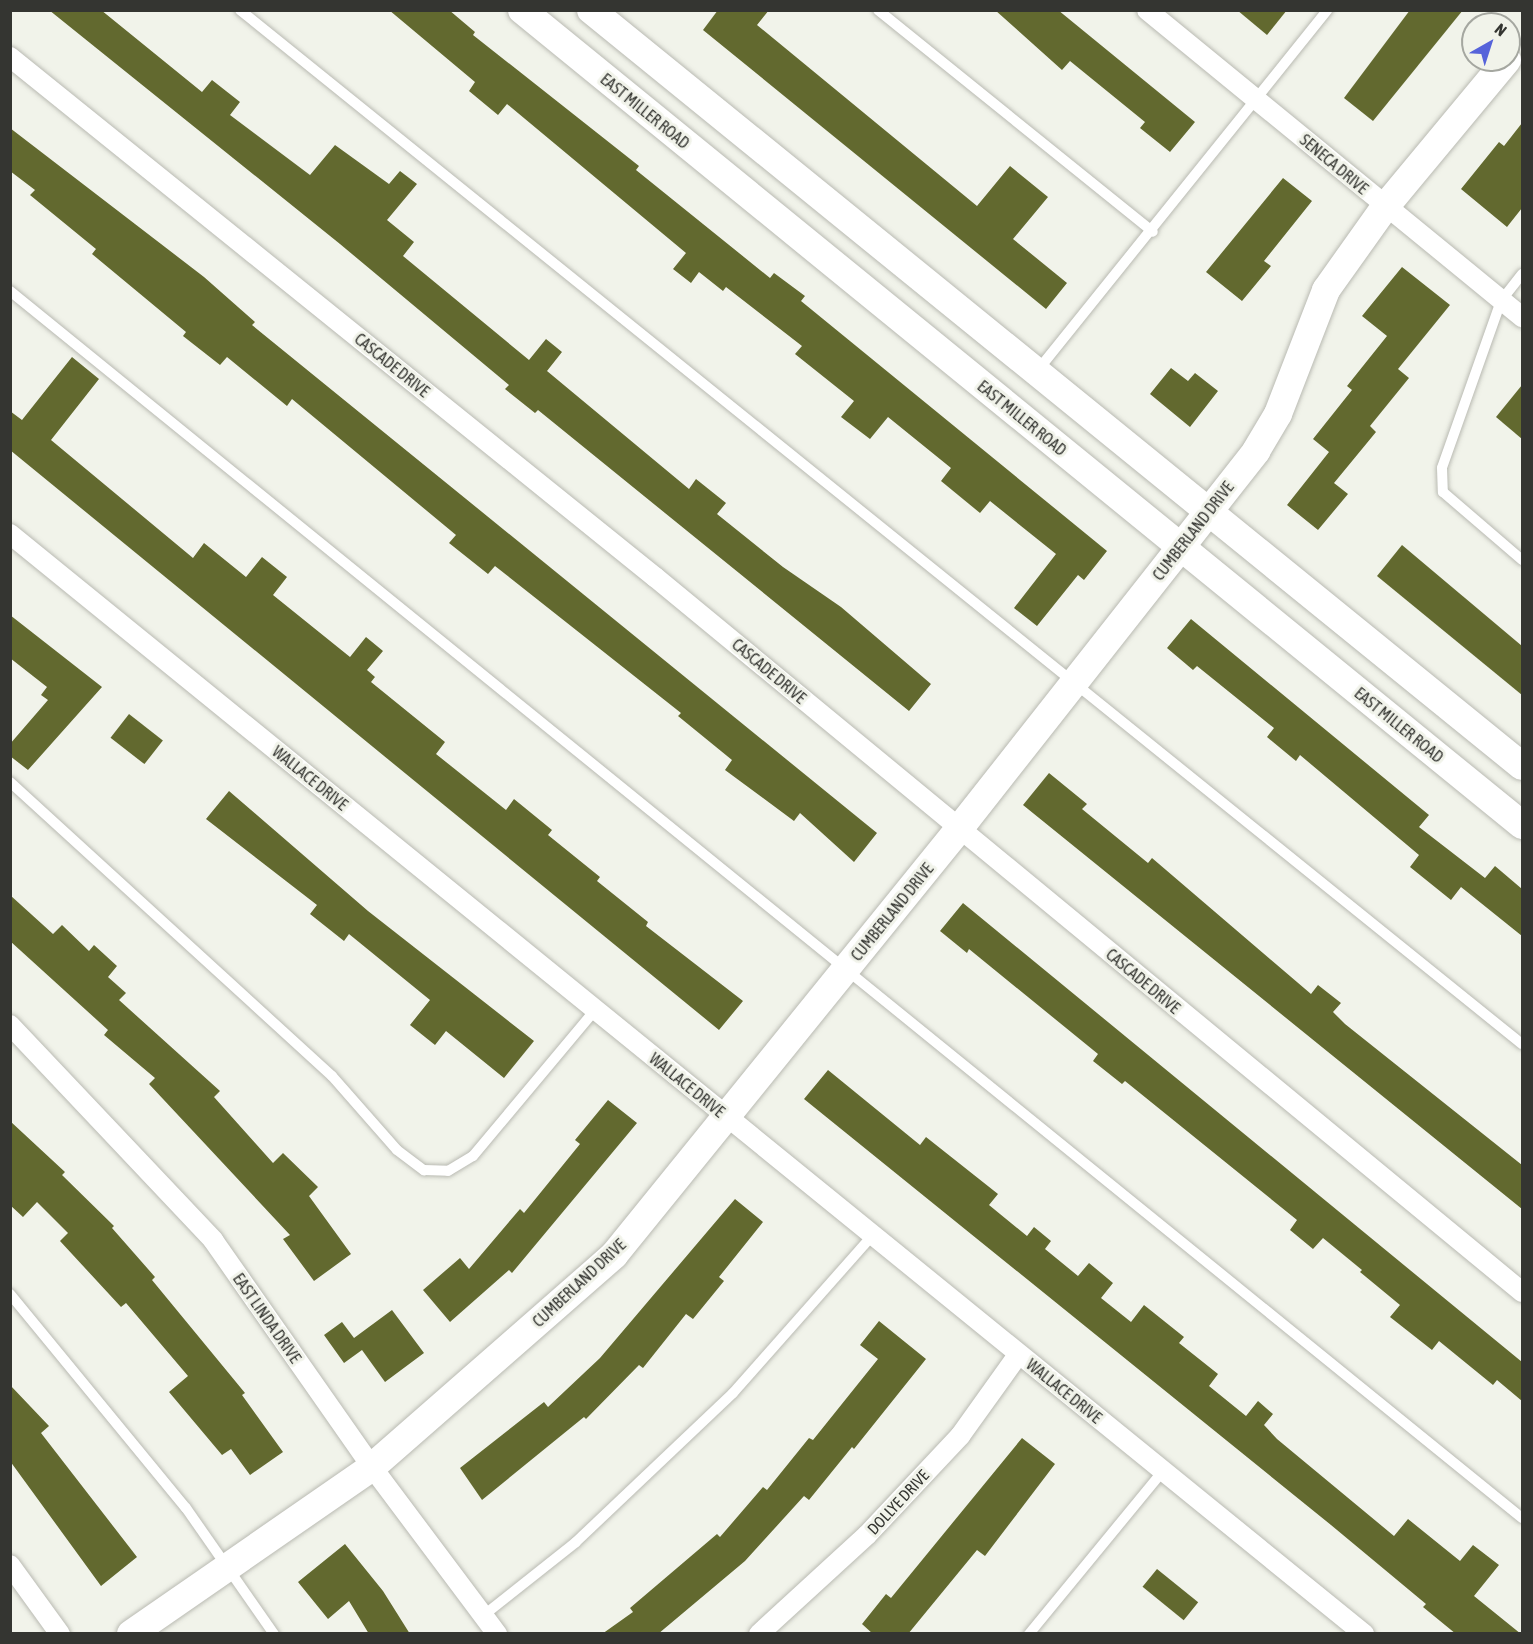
<!DOCTYPE html>
<style>
body{margin:0}
#map{position:relative;width:1533px;height:1644px;overflow:hidden;background:#f1f3ea;font-family:"Asap Condensed",sans-serif}
div>[style]{position:absolute}
.building>*{inset:0;background:#62692f;transform-origin:0 0}
.roads{filter:drop-shadow(0 0 2px #b9bab2) drop-shadow(0 0 2px #b9bab2)}
.lane>*{height:10px;margin:-5px;padding:0 5px;transform-origin:5px;border-radius:5px;background:#fff}
.street>*{height:20px;margin:-10px;padding:0 10px;transform-origin:10px;border-radius:10px;background:#fff}
.secondary>*{height:28px;margin:-14px;padding:0 14px;transform-origin:14px;border-radius:14px;background:#fff}
span{translate:-50% -50%;white-space:nowrap;text-align:center;line-height:1.15;-webkit-text-stroke:6px #f1f3ea;paint-order:stroke}
.street-label{font-size:16px;color:#343531}
.frame{position:absolute;inset:0;border:12px solid #343531;pointer-events:none}
.north{position:absolute;left:1461px;top:12px;width:60px;height:60px;box-sizing:border-box;background:#f1f3ea;border:2px solid #a5a7a0;border-radius:50%;rotate:39deg;font-size:16px;font-weight:700;line-height:24px;text-align:center;color:#343531}
.north::after{content:'';display:block;margin:auto;width:21px;height:27px;background:#5663da;clip-path:polygon(50% 0,100% 100%,50% 72%,0 100%)}
</style>
<div id="map">
<div class="building">
<i style="clip-path:polygon(49px 10px,101px 10px,202px 92px,212px 80px,240px 102px,230px 115px,310px 175px,335px 145px,389px 184px,400px 171px,417px 184px,387px 220px,414px 242px,403px 256px,529px 360px,546px 339px,562px 352px,547px 371px,689px 489px,696px 479px,726px 503px,717px 514px,783px 567px,841px 607px,931px 684px,909px 711px,538px 410px,535px 413px,505px 389px,509px 385px,340px 244px)"></i>
<i style="clip-path:polygon(389px 10px,449px 10px,475px 32px,473px 35px,639px 166px,636px 170px,770px 278px,774px 273px,805px 296px,801px 301px,1107px 551px,1084px 580px,1078px 575px,1037px 626px,1014px 608px,1056px 554px,990px 501px,980px 513px,941px 481px,951px 468px,888px 417px,870px 439px,841px 417px,854px 401px,795px 354px,802px 346px,726px 287px,723px 291px,699px 272px,691px 283px,673px 269px,686px 253px,507px 104px,498px 115px,469px 91px,475px 82px)"></i>
<i style="clip-path:polygon(718px 10px,769px 10px,757px 25px,977px 206px,1010px 166px,1048px 197px,1013px 239px,1067px 283px,1046px 309px,703px 30px)"></i>
<i style="clip-path:polygon(995px 10px,1058px 10px,1195px 122px,1170px 152px,1140px 128px,1145px 122px,1070px 61px,1062px 70px)"></i>
<i style="clip-path:polygon(1237px 10px,1287px 10px,1267px 35px)"></i>
<i style="clip-path:polygon(1410px 10px,1463px 10px,1373px 121px,1344px 98px)"></i>
<i style="clip-path:polygon(1522px 123px,1522px 208px,1507px 227px,1461px 189px,1499px 142px,1504px 146px)"></i>
<i style="clip-path:polygon(10px 128px,204px 277px,255px 322px,252px 325px,877px 833px,854px 862px,800px 813px,794px 821px,725px 770px,732px 760px,678px 716px,681px 713px,495px 566px,488px 574px,449px 543px,456px 535px,292px 399px,287px 406px,227px 357px,220px 365px,183px 336px,186px 332px,92px 254px,96px 249px,30px 195px,35px 190px,10px 171px)"></i>
<i style="clip-path:polygon(1283px 178px,1312px 201px,1264px 261px,1271px 266px,1242px 301px,1206px 272px)"></i>
<i style="clip-path:polygon(1402px 267px,1450px 305px,1398px 369px,1409px 378px,1370px 426px,1376px 432px,1334px 483px,1348px 494px,1318px 530px,1287px 505px,1329px 452px,1313px 439px,1352px 390px,1347px 386px,1387px 336px,1362px 316px)"></i>
<i style="clip-path:polygon(72px 357px,99px 379px,51px 440px,193px 558px,204px 543px,246px 577px,262px 557px,287px 577px,273px 595px,350px 657px,366px 637px,383px 651px,367px 670px,375px 677px,371px 682px,445px 742px,436px 754px,506px 810px,514px 799px,552px 830px,548px 835px,600px 877px,597px 881px,648px 922px,646px 926px,743px 1001px,719px 1030px,10px 450px,10px 411px,22px 420px)"></i>
<i style="clip-path:polygon(1171px 368px,1188px 381px,1195px 373px,1218px 391px,1190px 427px,1150px 394px)"></i>
<i style="clip-path:polygon(1522px 385px,1522px 439px,1496px 417px)"></i>
<i style="clip-path:polygon(1402px 545px,1522px 646px,1522px 695px,1377px 576px)"></i>
<i style="clip-path:polygon(10px 615px,102px 687px,28px 770px,10px 756px,10px 744px,48px 700px,41px 695px,47px 687px,10px 658px)"></i>
<i style="clip-path:polygon(1191px 619px,1429px 815px,1419px 827px,1485px 878px,1495px 866px,1522px 889px,1522px 936px,1461px 887px,1451px 900px,1410px 867px,1419px 855px,1300px 755px,1296px 761px,1267px 737px,1274px 728px,1197px 666px,1193px 670px,1167px 648px)"></i>
<i style="left:129px;top:714px;width:43px;height:30px;rotate:38deg"></i>
<i style="clip-path:polygon(1049px 773px,1087px 804px,1082px 809px,1148px 863px,1152px 858px,1311px 994px,1318px 985px,1341px 1003px,1333px 1012px,1345px 1024px,1522px 1165px,1522px 1209px,1023px 805px)"></i>
<i style="clip-path:polygon(229px 791px,368px 911px,534px 1041px,504px 1078px,446px 1031px,435px 1045px,410px 1025px,430px 1000px,349px 934px,344px 941px,310px 914px,317px 905px,206px 819px)"></i>
<i style="clip-path:polygon(10px 895px,53px 934px,62px 925px,89px 951px,94px 945px,117px 966px,108px 977px,126px 993px,119px 1000px,220px 1091px,214px 1097px,273px 1163px,283px 1153px,318px 1187px,309px 1196px,351px 1254px,314px 1281px,283px 1239px,290px 1235px,149px 1084px,155px 1078px,104px 1035px,108px 1030px,10px 941px)"></i>
<i style="clip-path:polygon(963px 903px,1522px 1362px,1522px 1401px,1497px 1380px,1493px 1385px,1439px 1341px,1432px 1350px,1390px 1317px,1400px 1305px,1360px 1272px,1362px 1270px,1323px 1238px,1313px 1249px,1290px 1230px,1297px 1220px,1125px 1081px,1122px 1084px,1093px 1061px,1098px 1054px,969px 949px,967px 953px,940px 931px)"></i>
<i style="clip-path:polygon(828px 1070px,920px 1145px,926px 1137px,998px 1194px,989px 1205px,1027px 1236px,1034px 1227px,1051px 1241px,1045px 1249px,1078px 1276px,1089px 1263px,1113px 1283px,1101px 1298px,1131px 1322px,1144px 1305px,1184px 1337px,1179px 1343px,1218px 1374px,1209px 1386px,1246px 1416px,1258px 1401px,1273px 1414px,1264px 1425px,1277px 1439px,1394px 1536px,1408px 1519px,1460px 1561px,1473px 1545px,1499px 1565px,1474px 1596px,1521px 1634px,1456px 1634px,1423px 1607px,1426px 1604px,1331px 1525px,804px 1099px)"></i>
<i style="clip-path:polygon(608px 1100px,637px 1123px,512px 1273px,509px 1270px,450px 1322px,423px 1290px,460px 1258px,469px 1269px,520px 1209px,524px 1213px,580px 1144px,575px 1140px)"></i>
<i style="clip-path:polygon(10px 1121px,65px 1172px,62px 1175px,114px 1226px,112px 1228px,155px 1277px,152px 1280px,245px 1393px,242px 1395px,283px 1452px,250px 1475px,231px 1449px,222px 1455px,169px 1392px,188px 1376px,126px 1303px,121px 1307px,60px 1241px,68px 1233px,37px 1202px,23px 1217px,10px 1205px)"></i>
<i style="clip-path:polygon(735px 1199px,763px 1222px,719px 1277px,724px 1281px,693px 1319px,686px 1314px,643px 1368px,639px 1365px,586px 1419px,584px 1417px,482px 1500px,460px 1468px,544px 1402px,548px 1407px,600px 1358px)"></i>
<i style="clip-path:polygon(392px 1310px,424px 1353px,385px 1382px,362px 1350px,344px 1363px,324px 1335px,342px 1322px,354px 1338px)"></i>
<i style="clip-path:polygon(879px 1321px,926px 1359px,854px 1449px,852px 1447px,809px 1500px,804px 1496px,745px 1561px,658px 1634px,602px 1634px,633px 1612px,630px 1608px,717px 1534px,720px 1537px,763px 1487px,767px 1490px,809px 1438px,813px 1440px,878px 1359px,860px 1345px)"></i>
<i style="clip-path:polygon(10px 1385px,49px 1426px,41px 1433px,137px 1557px,101px 1586px,10px 1461px)"></i>
<i style="clip-path:polygon(1022px 1438px,1055px 1464px,985px 1556px,977px 1550px,908px 1634px,873px 1634px,862px 1624px,886px 1594px,891px 1598px)"></i>
<i style="clip-path:polygon(345px 1544px,383px 1591px,410px 1634px,369px 1634px,349px 1601px,328px 1619px,298px 1582px)"></i>
<i style="left:1157px;top:1569px;width:53px;height:23px;rotate:39deg"></i>
</div>
<div class="roads">
<div class="lane">
<i style="left:240px;top:10px;width:1647px;rotate:38.89deg"></i>
<i style="left:878px;top:10px;width:353px;rotate:38.9deg"></i>
<i style="left:1522px;top:274px;width:34px;rotate:128deg"></i>
<i style="left:1501px;top:301px;width:177px;rotate:109.5deg"></i>
<i style="left:1442px;top:468px;width:24px;rotate:88deg"></i>
<i style="left:1443px;top:492px;width:104px;rotate:40.7deg"></i>
<i style="left:10px;top:291px;width:1947px;rotate:39.06deg"></i>
<i style="left:1038px;top:370px;width:462px;rotate:-51.2deg"></i>
<i style="left:10px;top:782px;width:436px;rotate:42.4deg"></i>
<i style="left:332px;top:1076px;width:98px;rotate:48.7deg"></i>
<i style="left:397px;top:1150px;width:34px;rotate:37deg"></i>
<i style="left:424px;top:1170px;width:24px;rotate:2deg"></i>
<i style="left:448px;top:1171px;width:29px;rotate:-31deg"></i>
<i style="left:473px;top:1156px;width:190px;rotate:-50.1deg"></i>
<i style="left:10px;top:1294px;width:277px;rotate:50.6deg"></i>
<i style="left:186px;top:1508px;width:154px;rotate:55.1deg"></i>
<i style="left:484px;top:1615px;width:117px;rotate:-38.4deg"></i>
<i style="left:576px;top:1542px;width:216px;rotate:-43.5deg"></i>
<i style="left:733px;top:1393px;width:210px;rotate:-48.5deg"></i>
<i style="left:1029px;top:1634px;width:211px;rotate:-50.6deg"></i>
</div>
<div class="street">
<i style="left:1147px;top:10px;width:485px;rotate:39.3deg"></i>
<i style="left:10px;top:57px;width:829px;rotate:38.88deg"></i>
<i style="left:655px;top:577px;width:1124px;rotate:39.51deg"></i>
<i style="left:10px;top:534px;width:1745px;rotate:39.09deg"></i>
<i style="left:10px;top:1025px;width:296px;rotate:46.6deg"></i>
<i style="left:213px;top:1240px;width:277px;rotate:55deg"></i>
<i style="left:372px;top:1467px;width:209px;rotate:53.2deg"></i>
<i style="left:10px;top:1565px;width:85px;rotate:54.1deg"></i>
<i style="left:759px;top:1634px;width:147px;rotate:-42.5deg"></i>
<i style="left:867px;top:1535px;width:136px;rotate:-46.8deg"></i>
<i style="left:960px;top:1436px;width:100px;rotate:-54.4deg"></i>
</div>
<div class="secondary">
<i style="left:522px;top:10px;width:1290px;rotate:39.18deg"></i>
<i style="left:591px;top:10px;width:1199px;rotate:39.08deg"></i>
<i style="left:131px;top:1634px;width:293px;rotate:-34.7deg"></i>
<i style="left:372px;top:1467px;width:322px;rotate:-41.2deg"></i>
<i style="left:614px;top:1255px;width:548px;rotate:-51deg"></i>
<i style="left:959px;top:829px;width:481px;rotate:-51.8deg"></i>
<i style="left:1256px;top:451px;width:43px;rotate:-59.3deg"></i>
<i style="left:1278px;top:414px;width:133px;rotate:-68.8deg"></i>
<i style="left:1326px;top:290px;width:102px;rotate:-54.6deg"></i>
<i style="left:1385px;top:207px;width:191px;rotate:-50.3deg"></i>
</div>
</div>
<div class="street-label">
<span style="left:645px;top:111px;rotate:39deg">EAST MILLER ROAD</span>
<span style="left:1334px;top:164px;rotate:40deg">SENECA DRIVE</span>
<span style="left:392px;top:365px;rotate:39deg">CASCADE DRIVE</span>
<span style="left:1022px;top:418px;rotate:39deg">EAST MILLER ROAD</span>
<span style="left:1193px;top:531px;rotate:-52deg">CUMBERLAND DRIVE</span>
<span style="left:769px;top:671px;rotate:40deg">CASCADE DRIVE</span>
<span style="left:1399px;top:725px;rotate:39deg">EAST MILLER ROAD</span>
<span style="left:310px;top:778px;rotate:39deg">WALLACE DRIVE</span>
<span style="left:892px;top:912px;rotate:-51deg">CUMBERLAND DRIVE</span>
<span style="left:1143px;top:981px;rotate:40deg">CASCADE DRIVE</span>
<span style="left:687px;top:1085px;rotate:39deg">WALLACE DRIVE</span>
<span style="left:579px;top:1283px;rotate:-43deg">CUMBERLAND DRIVE</span>
<span style="left:267px;top:1318px;rotate:55deg">EAST LINDA DRIVE</span>
<span style="left:1064px;top:1391px;rotate:39deg">WALLACE DRIVE</span>
<span style="left:898px;top:1502px;rotate:-47deg">DOLLYE DRIVE</span>
</div>
<div class="frame"></div>
<div class="north">N</div>
</div>
